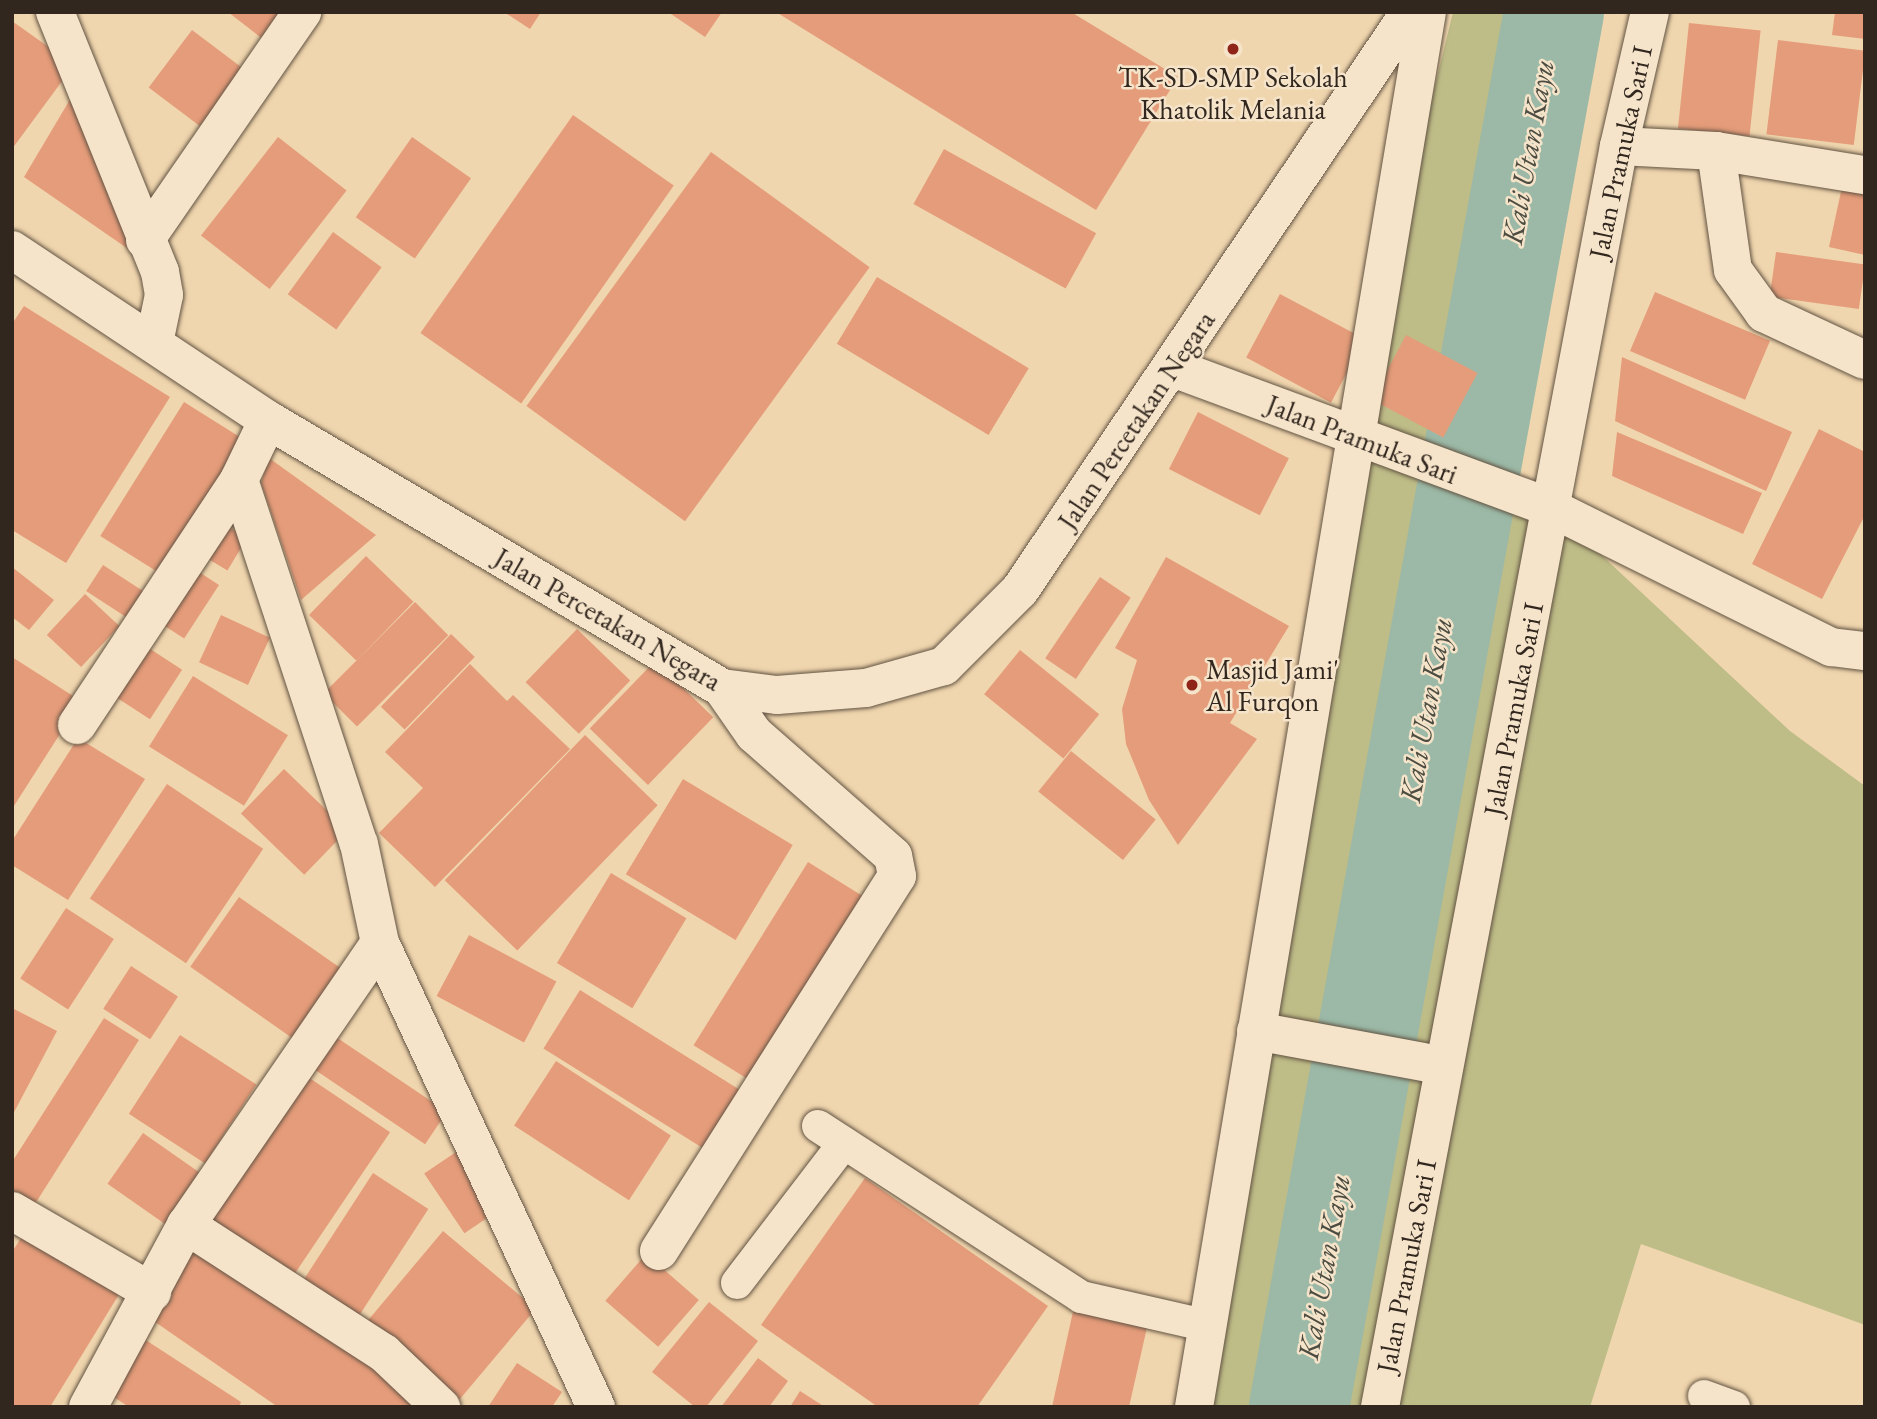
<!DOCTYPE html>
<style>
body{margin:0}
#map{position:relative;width:1877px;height:1419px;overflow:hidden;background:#f0d6ae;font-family:"EB Garamond",serif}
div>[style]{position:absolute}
.green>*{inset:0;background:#bebc87}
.river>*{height:100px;margin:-50px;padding:0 50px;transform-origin:50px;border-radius:50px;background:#9bb9a6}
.building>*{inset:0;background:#e59c7a;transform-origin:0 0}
.roads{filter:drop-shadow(0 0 2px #625343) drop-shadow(0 0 2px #625343)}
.service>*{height:32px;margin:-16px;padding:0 16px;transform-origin:16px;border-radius:16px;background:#f5e4ca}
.minor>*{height:38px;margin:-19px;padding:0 19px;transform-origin:19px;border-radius:19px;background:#f5e4ca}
.tertiary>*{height:38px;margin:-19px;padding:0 19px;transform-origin:19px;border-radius:19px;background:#f5e4ca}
.secondary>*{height:38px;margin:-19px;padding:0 19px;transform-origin:19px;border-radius:19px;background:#f5e4ca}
.dots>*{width:19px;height:19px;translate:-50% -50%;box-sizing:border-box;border:4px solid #f5e4ca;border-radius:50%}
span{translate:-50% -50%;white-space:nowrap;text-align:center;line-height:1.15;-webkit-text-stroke:5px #f5e4ca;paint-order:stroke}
.poi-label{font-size:28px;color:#32271f}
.left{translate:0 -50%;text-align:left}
.street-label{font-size:28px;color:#32271f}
.water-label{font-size:30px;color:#4c4c41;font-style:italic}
.frame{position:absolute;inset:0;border:14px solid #32271f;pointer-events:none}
</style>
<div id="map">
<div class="green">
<i style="clip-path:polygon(1453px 12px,1555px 12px,1471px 483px,1550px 510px,1378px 1407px,1189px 1407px,1389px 274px)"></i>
<i style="clip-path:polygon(1551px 508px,1790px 731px,1865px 786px,1865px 1325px,1641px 1244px,1590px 1407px,1380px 1407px)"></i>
</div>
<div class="river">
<i style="left:1299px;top:1407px;width:1418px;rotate:-79.64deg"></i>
</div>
<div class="building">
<i style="clip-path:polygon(228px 12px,285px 12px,264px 40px)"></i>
<i style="clip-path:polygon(504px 12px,541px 12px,530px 29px)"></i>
<i style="clip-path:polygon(668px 12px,722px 12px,705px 37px)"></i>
<i style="clip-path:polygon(776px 12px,1071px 12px,1178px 77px,1096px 210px)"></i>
<i style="clip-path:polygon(1835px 12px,1865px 12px,1865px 39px,1832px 35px)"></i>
<i style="clip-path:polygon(12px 21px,74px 65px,12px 149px)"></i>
<i style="left:1689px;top:23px;width:72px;height:106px;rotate:6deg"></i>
<i style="left:192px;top:30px;width:64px;height:72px;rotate:37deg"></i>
<i style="left:1778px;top:40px;width:88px;height:95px;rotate:7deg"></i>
<i style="clip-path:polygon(75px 91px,134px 253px,24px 177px)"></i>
<i style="left:573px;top:115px;width:123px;height:266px;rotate:35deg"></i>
<i style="left:278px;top:137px;width:87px;height:125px;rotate:38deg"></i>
<i style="left:412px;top:137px;width:72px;height:98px;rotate:35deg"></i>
<i style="left:944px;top:149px;width:174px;height:63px;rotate:29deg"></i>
<i style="left:711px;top:152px;width:196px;height:314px;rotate:36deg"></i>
<i style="clip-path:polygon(1842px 187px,1865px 192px,1865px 255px,1829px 247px)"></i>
<i style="left:333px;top:232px;width:60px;height:77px;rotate:36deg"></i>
<i style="left:1776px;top:252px;width:90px;height:45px;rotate:8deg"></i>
<i style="left:877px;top:277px;width:177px;height:78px;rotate:31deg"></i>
<i style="left:1655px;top:292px;width:125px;height:64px;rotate:23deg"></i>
<i style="left:1280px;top:294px;width:96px;height:72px;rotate:28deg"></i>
<i style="clip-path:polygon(24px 306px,170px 397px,66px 563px,12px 530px,12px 324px)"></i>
<i style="left:1406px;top:335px;width:81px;height:73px;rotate:28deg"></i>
<i style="clip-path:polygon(1622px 357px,1792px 432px,1766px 491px,1615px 421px)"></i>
<i style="left:184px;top:402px;width:80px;height:158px;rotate:32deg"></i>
<i style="left:1198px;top:412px;width:102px;height:64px;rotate:27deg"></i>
<i style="clip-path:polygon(1819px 429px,1865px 452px,1865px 515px,1822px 599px,1752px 564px)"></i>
<i style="clip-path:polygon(1617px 432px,1762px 493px,1743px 534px,1612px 476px)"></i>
<i style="clip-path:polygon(269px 458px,376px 535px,301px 600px,261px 483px)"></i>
<i style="left:217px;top:520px;width:35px;height:38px;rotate:31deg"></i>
<i style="left:366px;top:556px;width:66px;height:82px;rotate:44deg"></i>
<i style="clip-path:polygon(1166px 557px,1289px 626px,1230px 723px,1257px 739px,1178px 845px,1149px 800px,1126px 744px,1122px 709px,1137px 660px,1115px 648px)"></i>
<i style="left:103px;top:565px;width:49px;height:31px;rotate:33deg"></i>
<i style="clip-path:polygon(12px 567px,54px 600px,29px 630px,12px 617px)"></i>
<i style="left:193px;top:568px;width:31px;height:64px;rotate:33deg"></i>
<i style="left:1100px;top:577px;width:37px;height:98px;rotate:34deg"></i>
<i style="left:85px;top:594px;width:47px;height:56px;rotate:43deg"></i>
<i style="left:415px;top:602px;width:47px;height:129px;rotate:45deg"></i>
<i style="left:221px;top:615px;width:54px;height:52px;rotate:25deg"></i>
<i style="left:577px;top:629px;width:74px;height:74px;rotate:44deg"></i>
<i style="left:451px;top:634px;width:33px;height:101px;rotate:44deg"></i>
<i style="left:141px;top:643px;width:49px;height:59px;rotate:33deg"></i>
<i style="left:1020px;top:650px;width:102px;height:57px;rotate:39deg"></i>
<i style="clip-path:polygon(12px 657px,81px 701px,12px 809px)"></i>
<i style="left:655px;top:661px;width:81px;height:94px;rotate:44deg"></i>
<i style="clip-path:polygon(470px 664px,507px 701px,513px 695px,570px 749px,435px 887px,379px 833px,423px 788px,385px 752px)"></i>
<i style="left:193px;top:676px;width:112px;height:83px;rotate:32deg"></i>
<i style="left:585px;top:735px;width:101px;height:202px;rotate:44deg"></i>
<i style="clip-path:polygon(78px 738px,145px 779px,68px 900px,12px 865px,12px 841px)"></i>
<i style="left:1071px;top:751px;width:109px;height:52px;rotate:39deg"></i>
<i style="left:284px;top:769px;width:88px;height:62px;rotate:44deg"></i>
<i style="left:683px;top:779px;width:128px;height:111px;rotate:31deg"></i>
<i style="left:167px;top:784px;width:116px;height:138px;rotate:34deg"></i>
<i style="left:808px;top:862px;width:79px;height:216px;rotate:32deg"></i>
<i style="left:611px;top:873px;width:88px;height:105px;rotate:31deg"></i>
<i style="left:239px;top:897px;width:133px;height:85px;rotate:35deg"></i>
<i style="left:66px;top:908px;width:57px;height:84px;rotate:33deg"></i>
<i style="left:469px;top:935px;width:99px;height:69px;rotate:28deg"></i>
<i style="left:131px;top:966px;width:56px;height:51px;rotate:33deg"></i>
<i style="left:580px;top:990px;width:201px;height:69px;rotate:32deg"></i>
<i style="clip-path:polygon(12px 1008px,57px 1031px,12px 1116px)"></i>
<i style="clip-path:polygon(104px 1018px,139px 1040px,28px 1215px,12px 1205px,12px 1162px)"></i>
<i style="left:330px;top:1033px;width:141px;height:39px;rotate:34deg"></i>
<i style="left:180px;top:1035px;width:91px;height:94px;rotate:33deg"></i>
<i style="left:556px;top:1061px;width:137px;height:77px;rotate:33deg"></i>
<i style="left:308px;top:1077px;width:99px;height:180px;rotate:34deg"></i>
<i style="left:143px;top:1133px;width:79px;height:62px;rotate:35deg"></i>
<i style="left:459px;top:1150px;width:72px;height:42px;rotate:56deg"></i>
<i style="left:373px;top:1173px;width:66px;height:135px;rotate:33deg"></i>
<i style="clip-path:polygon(865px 1178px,1048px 1306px,977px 1407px,878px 1407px,761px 1325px)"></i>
<i style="clip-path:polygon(30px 1224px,126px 1283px,50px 1407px,12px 1407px,12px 1252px)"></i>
<i style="left:443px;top:1231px;width:121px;height:125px;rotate:40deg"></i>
<i style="clip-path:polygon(199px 1237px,432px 1407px,278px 1407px,145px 1315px)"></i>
<i style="left:646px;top:1254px;width:70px;height:62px;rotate:41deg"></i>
<i style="clip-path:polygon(709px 1302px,758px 1341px,706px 1407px,695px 1407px,652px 1372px)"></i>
<i style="clip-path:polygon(1074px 1307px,1148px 1323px,1129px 1407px,1052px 1407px)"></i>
<i style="clip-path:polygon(138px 1335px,241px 1402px,239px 1407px,129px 1407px,103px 1390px)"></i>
<i style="clip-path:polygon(758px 1358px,788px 1381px,769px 1407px,721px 1407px)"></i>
<i style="clip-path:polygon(517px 1363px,562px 1392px,552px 1407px,488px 1407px)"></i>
<i style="clip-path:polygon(800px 1391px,825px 1407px,790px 1407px)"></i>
</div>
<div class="roads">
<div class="service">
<i style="left:818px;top:1126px;width:314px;rotate:33deg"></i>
<i style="left:1081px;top:1297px;width:131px;rotate:12.8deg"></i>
<i style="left:737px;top:1283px;width:176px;rotate:-52.6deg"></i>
<i style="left:1704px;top:1396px;width:32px;rotate:20deg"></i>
</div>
<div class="minor">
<i style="left:55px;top:12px;width:280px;rotate:68deg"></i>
<i style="left:160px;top:272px;width:23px;rotate:80deg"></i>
<i style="left:164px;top:295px;width:49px;rotate:101.8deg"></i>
<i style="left:1619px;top:146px;width:97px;rotate:3deg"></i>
<i style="left:1716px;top:151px;width:151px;rotate:9.2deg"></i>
<i style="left:1716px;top:151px;width:120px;rotate:81.9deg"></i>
<i style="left:1733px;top:270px;width:53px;rotate:54.2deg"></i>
<i style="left:1764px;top:313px;width:111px;rotate:25deg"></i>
<i style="left:145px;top:240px;width:277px;rotate:-55.4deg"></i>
<i style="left:268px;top:420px;width:67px;rotate:115.8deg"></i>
<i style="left:239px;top:480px;width:383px;rotate:71.8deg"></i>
<i style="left:359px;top:844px;width:101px;rotate:78deg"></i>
<i style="left:380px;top:943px;width:512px;rotate:65.04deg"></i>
<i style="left:1551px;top:508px;width:313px;rotate:26.4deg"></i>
<i style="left:1831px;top:647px;width:34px;rotate:7deg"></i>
<i style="left:77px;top:725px;width:294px;rotate:-56.5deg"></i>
<i style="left:12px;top:1211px;width:162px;rotate:30.1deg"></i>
<i style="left:186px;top:1225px;width:236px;rotate:32.9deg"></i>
<i style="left:384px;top:1353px;width:79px;rotate:43.5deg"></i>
<i style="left:659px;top:1251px;width:444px;rotate:-57.6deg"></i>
<i style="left:897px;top:876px;width:20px;rotate:-101deg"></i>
<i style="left:893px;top:856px;width:185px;rotate:-138.7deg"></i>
<i style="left:754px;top:734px;width:56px;rotate:-124.8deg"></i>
<i style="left:88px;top:1407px;width:207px;rotate:-61.7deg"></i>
<i style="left:186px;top:1225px;width:342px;rotate:-55.5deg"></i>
</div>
<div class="tertiary">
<i style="left:1173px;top:368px;width:403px;rotate:20.3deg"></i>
<i style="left:1256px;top:1031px;width:191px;rotate:10.5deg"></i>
<i style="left:1194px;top:1407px;width:1414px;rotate:-80.52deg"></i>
<i style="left:1380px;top:1407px;width:1283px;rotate:-79.27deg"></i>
<i style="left:1619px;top:146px;width:138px;rotate:-77deg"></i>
</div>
<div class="secondary">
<i style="left:12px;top:250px;width:307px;rotate:33.6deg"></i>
<i style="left:268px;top:420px;width:527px;rotate:30.55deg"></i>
<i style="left:722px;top:688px;width:55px;rotate:7.3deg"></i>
<i style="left:777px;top:695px;width:89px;rotate:-4.5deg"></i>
<i style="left:866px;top:688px;width:81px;rotate:-15.8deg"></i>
<i style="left:944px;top:666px;width:107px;rotate:-45deg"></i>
<i style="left:1020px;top:590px;width:697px;rotate:-55.99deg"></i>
</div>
</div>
<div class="dots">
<i style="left:1233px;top:49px;background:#8f2418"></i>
<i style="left:1192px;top:685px;background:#8f2418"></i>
</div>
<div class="poi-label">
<span style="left:1233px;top:93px">TK-SD-SMP Sekolah<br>Khatolik Melania</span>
<span class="left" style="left:1206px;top:685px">Masjid Jami'<br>Al Furqon</span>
</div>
<div class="street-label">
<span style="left:1620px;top:152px;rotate:-78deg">Jalan Pramuka Sari I</span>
<span style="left:1136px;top:420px;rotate:-56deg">Jalan Percetakan Negara</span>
<span style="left:1362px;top:439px;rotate:21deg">Jalan Pramuka Sari</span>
<span style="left:608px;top:619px;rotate:30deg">Jalan Percetakan Negara</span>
<span style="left:1513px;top:709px;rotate:-79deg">Jalan Pramuka Sari I</span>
<span style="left:1406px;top:1266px;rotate:-79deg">Jalan Pramuka Sari I</span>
</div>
<div class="water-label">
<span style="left:1528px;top:152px;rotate:-80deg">Kali Utan Kayu</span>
<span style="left:1426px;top:710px;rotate:-80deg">Kali Utan Kayu</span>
<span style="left:1324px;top:1267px;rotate:-80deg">Kali Utan Kayu</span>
</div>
<div class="frame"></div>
</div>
